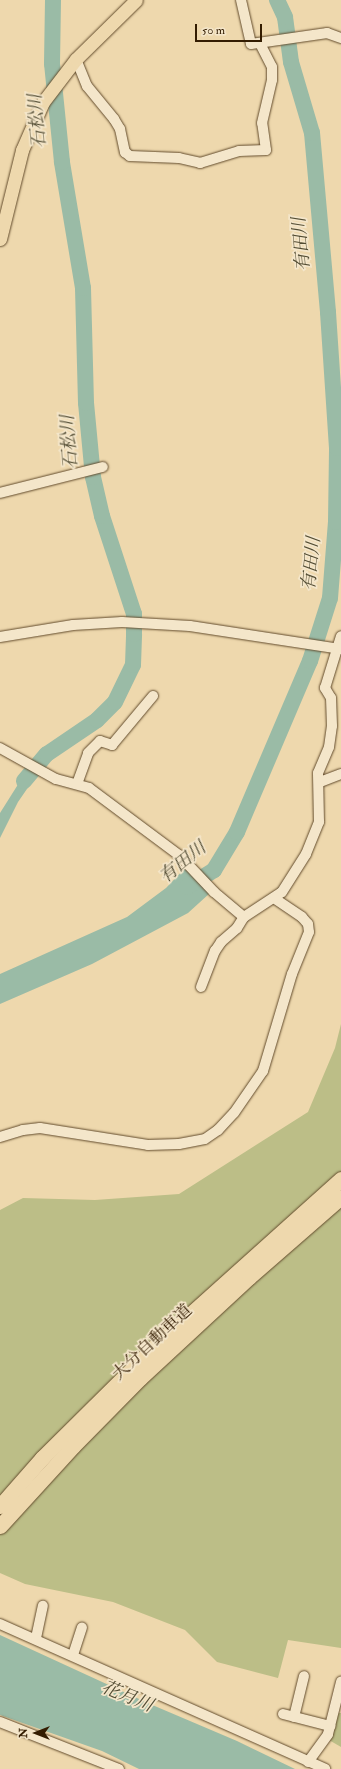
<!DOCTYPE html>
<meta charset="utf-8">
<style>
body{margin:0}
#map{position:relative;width:341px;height:1769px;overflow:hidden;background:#eed8ad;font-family:"IM FELL Double Pica","Noto Serif JP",serif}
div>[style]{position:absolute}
.green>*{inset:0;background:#bcbe87}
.water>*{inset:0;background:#9abba6}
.river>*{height:16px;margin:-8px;padding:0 8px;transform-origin:8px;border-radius:8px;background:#9abba6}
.roads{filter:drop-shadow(0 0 1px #624b2c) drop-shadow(0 0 1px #624b2c)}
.minor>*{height:10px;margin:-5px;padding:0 5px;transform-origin:5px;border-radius:5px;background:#f4e6ca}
.major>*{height:13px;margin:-6.5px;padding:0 6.5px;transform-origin:6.5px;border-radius:6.5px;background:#eed8ad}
.highway>*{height:15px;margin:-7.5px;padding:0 7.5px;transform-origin:7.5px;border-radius:7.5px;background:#eed8ad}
span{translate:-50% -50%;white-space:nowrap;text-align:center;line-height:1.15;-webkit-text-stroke:3.5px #f4e6ca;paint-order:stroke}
.street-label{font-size:17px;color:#331c01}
.water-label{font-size:18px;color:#524c33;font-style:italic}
.north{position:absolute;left:16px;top:1713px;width:40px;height:40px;-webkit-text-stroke:3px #f4e6ca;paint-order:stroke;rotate:270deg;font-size:11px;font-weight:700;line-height:16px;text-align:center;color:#331c01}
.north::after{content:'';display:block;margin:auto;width:14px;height:18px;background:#331c01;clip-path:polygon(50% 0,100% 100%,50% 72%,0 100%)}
.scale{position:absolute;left:195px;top:24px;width:67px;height:18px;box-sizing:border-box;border:2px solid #331c01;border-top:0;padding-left:5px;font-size:12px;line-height:14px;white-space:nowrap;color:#331c01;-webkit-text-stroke:3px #f4e6ca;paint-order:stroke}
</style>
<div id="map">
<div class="green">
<i style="clip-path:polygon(341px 1024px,341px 1648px,288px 1640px,278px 1678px,217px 1662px,185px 1630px,113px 1602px,25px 1584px,0 1573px,0 1210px,23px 1198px,95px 1200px,179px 1194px,308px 1112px,335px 1048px)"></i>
<i style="clip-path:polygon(336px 1713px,341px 1713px,341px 1747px,329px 1740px)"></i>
</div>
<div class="water">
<i style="clip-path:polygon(29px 767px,38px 773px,18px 802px,0 838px,0 813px)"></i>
<i style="clip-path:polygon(187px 866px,210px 893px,188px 913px,92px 964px,0 1004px,0 974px,127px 917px,166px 888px)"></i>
<i style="clip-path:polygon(0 1635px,150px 1704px,237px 1741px,295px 1769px,139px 1769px,102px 1751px,0 1715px)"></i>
</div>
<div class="river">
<i style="left:24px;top:781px;width:35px;rotate:-50deg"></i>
<i style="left:47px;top:754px;width:60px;rotate:-34.2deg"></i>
<i style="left:97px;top:720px;width:25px;rotate:-45deg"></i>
<i style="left:115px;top:702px;width:41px;rotate:-64.1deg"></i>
<i style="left:133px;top:665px;width:31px;rotate:-88deg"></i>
<i style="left:134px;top:634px;width:20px;rotate:-90deg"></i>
<i style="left:134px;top:614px;width:103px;rotate:-108.1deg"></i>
<i style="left:102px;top:516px;width:40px;rotate:-103deg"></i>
<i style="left:93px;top:477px;width:74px;rotate:-95.4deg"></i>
<i style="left:86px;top:403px;width:115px;rotate:-91.5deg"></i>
<i style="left:83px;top:288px;width:128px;rotate:-99.5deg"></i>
<i style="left:62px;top:162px;width:99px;rotate:-95.8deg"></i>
<i style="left:52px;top:64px;width:64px;rotate:-89.1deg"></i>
<i style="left:187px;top:887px;width:32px;rotate:-32deg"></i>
<i style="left:214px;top:870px;width:44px;rotate:-58.8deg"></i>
<i style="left:237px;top:832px;width:186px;rotate:-66.9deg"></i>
<i style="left:310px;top:661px;width:66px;rotate:-72.4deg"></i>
<i style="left:330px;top:598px;width:76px;rotate:-85.5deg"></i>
<i style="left:336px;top:522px;width:74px;rotate:-89.2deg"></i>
<i style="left:337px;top:448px;width:136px;rotate:-93.8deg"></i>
<i style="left:328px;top:312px;width:180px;rotate:-95.1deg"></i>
<i style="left:312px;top:133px;width:74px;rotate:-106.5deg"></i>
<i style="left:291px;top:62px;width:45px;rotate:-97.6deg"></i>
<i style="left:285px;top:17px;width:19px;rotate:-115deg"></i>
</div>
<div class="roads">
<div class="minor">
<i style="left:241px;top:0;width:45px;rotate:77.2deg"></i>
<i style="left:251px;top:44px;width:77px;rotate:-8.2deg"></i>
<i style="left:327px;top:33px;width:15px;rotate:20deg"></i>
<i style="left:76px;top:59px;width:29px;rotate:68deg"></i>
<i style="left:87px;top:86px;width:43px;rotate:50.7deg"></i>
<i style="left:114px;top:119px;width:12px;rotate:59deg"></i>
<i style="left:120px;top:129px;width:24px;rotate:78deg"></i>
<i style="left:125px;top:152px;width:6px;rotate:39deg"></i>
<i style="left:130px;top:156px;width:49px;rotate:2.3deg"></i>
<i style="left:179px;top:158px;width:22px;rotate:13deg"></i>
<i style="left:200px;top:163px;width:41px;rotate:-17.1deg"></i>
<i style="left:239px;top:151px;width:27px;rotate:-2deg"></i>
<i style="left:266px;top:150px;width:27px;rotate:-98deg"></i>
<i style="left:262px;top:123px;width:44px;rotate:-76.9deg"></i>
<i style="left:272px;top:80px;width:13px;rotate:-90deg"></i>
<i style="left:272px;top:67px;width:27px;rotate:-117deg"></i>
<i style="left:0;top:493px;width:106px;rotate:-14.2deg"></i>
<i style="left:0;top:637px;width:74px;rotate:-9.3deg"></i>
<i style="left:73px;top:625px;width:49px;rotate:-3.5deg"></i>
<i style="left:122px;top:622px;width:68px;rotate:3.4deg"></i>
<i style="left:190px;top:626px;width:153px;rotate:8.7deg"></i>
<i style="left:0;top:748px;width:64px;rotate:29deg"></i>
<i style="left:56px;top:779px;width:34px;rotate:15deg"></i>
<i style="left:89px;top:788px;width:112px;rotate:36.7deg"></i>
<i style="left:179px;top:855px;width:51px;rotate:46.6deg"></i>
<i style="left:214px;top:892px;width:39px;rotate:40deg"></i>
<i style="left:320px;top:782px;width:22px;rotate:-21deg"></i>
<i style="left:77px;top:784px;width:33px;rotate:-70deg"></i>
<i style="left:88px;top:753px;width:17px;rotate:-45deg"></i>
<i style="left:100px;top:741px;width:13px;rotate:18deg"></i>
<i style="left:112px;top:745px;width:64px;rotate:-50.1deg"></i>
<i style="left:201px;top:987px;width:39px;rotate:-69deg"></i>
<i style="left:215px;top:951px;width:11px;rotate:-56deg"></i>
<i style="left:221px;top:942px;width:21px;rotate:-41deg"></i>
<i style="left:237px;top:928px;width:13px;rotate:-58deg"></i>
<i style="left:244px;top:917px;width:45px;rotate:-33.3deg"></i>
<i style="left:282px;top:892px;width:45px;rotate:-57.7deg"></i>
<i style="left:306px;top:854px;width:35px;rotate:-68deg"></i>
<i style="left:319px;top:822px;width:49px;rotate:-91.2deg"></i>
<i style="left:318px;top:773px;width:28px;rotate:-67deg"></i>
<i style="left:329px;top:747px;width:21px;rotate:-82deg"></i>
<i style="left:332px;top:726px;width:28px;rotate:-92deg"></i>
<i style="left:331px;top:698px;width:12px;rotate:-121deg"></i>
<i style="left:325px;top:688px;width:54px;rotate:-72.9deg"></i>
<i style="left:0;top:1137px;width:24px;rotate:-17deg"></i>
<i style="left:23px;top:1130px;width:17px;rotate:-7deg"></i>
<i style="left:40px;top:1128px;width:109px;rotate:8.9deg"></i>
<i style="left:148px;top:1145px;width:31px;rotate:-2deg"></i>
<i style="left:179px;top:1144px;width:26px;rotate:-11deg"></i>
<i style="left:205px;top:1139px;width:16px;rotate:-35deg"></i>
<i style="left:218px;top:1130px;width:23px;rotate:-47deg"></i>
<i style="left:234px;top:1113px;width:51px;rotate:-55.4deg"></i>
<i style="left:263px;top:1071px;width:101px;rotate:-73.4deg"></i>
<i style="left:292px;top:974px;width:45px;rotate:-68deg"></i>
<i style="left:309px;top:932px;width:8px;rotate:-97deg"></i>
<i style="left:308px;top:924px;width:9px;rotate:-131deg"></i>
<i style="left:302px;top:917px;width:32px;rotate:-146deg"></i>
<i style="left:0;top:1624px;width:356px;rotate:24deg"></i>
<i style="left:36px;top:1638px;width:33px;rotate:-78deg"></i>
<i style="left:73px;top:1655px;width:29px;rotate:-72deg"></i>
<i style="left:283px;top:1714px;width:49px;rotate:14.3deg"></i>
<i style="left:294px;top:1717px;width:42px;rotate:-76.3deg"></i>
<i style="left:0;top:1722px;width:128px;rotate:21.6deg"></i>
<i style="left:308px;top:1762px;width:34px;rotate:-54deg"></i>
<i style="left:328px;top:1734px;width:54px;rotate:-76deg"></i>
</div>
<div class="major">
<i style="left:0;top:239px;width:92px;rotate:-76.1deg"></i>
<i style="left:22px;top:150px;width:52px;rotate:-66.4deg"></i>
<i style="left:43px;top:102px;width:54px;rotate:-52.5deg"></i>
<i style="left:76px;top:59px;width:84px;rotate:-44.5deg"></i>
</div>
<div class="highway">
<i style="left:0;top:1506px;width:64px;rotate:-48.8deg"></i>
<i style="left:42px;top:1458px;width:162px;rotate:-44.7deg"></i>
<i style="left:157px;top:1344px;width:247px;rotate:-41.9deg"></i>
<i style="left:0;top:1526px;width:108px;rotate:-47.6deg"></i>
<i style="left:73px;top:1446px;width:95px;rotate:-45.4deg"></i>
<i style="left:140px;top:1378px;width:149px;rotate:-42.8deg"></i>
<i style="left:249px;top:1277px;width:122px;rotate:-41deg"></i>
</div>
</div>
<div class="street-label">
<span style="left:152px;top:1342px;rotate:-43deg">大分自動車道</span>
</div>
<div class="water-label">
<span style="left:38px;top:121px;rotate:-95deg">石松川</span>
<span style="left:302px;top:244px;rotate:-95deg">有田川</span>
<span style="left:70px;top:442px;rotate:-94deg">石松川</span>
<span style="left:312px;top:564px;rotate:-84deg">有田川</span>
<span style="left:183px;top:863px;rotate:-39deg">有田川</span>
<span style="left:127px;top:1697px;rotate:22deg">花月川</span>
</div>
<div class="north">N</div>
<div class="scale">50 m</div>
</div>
